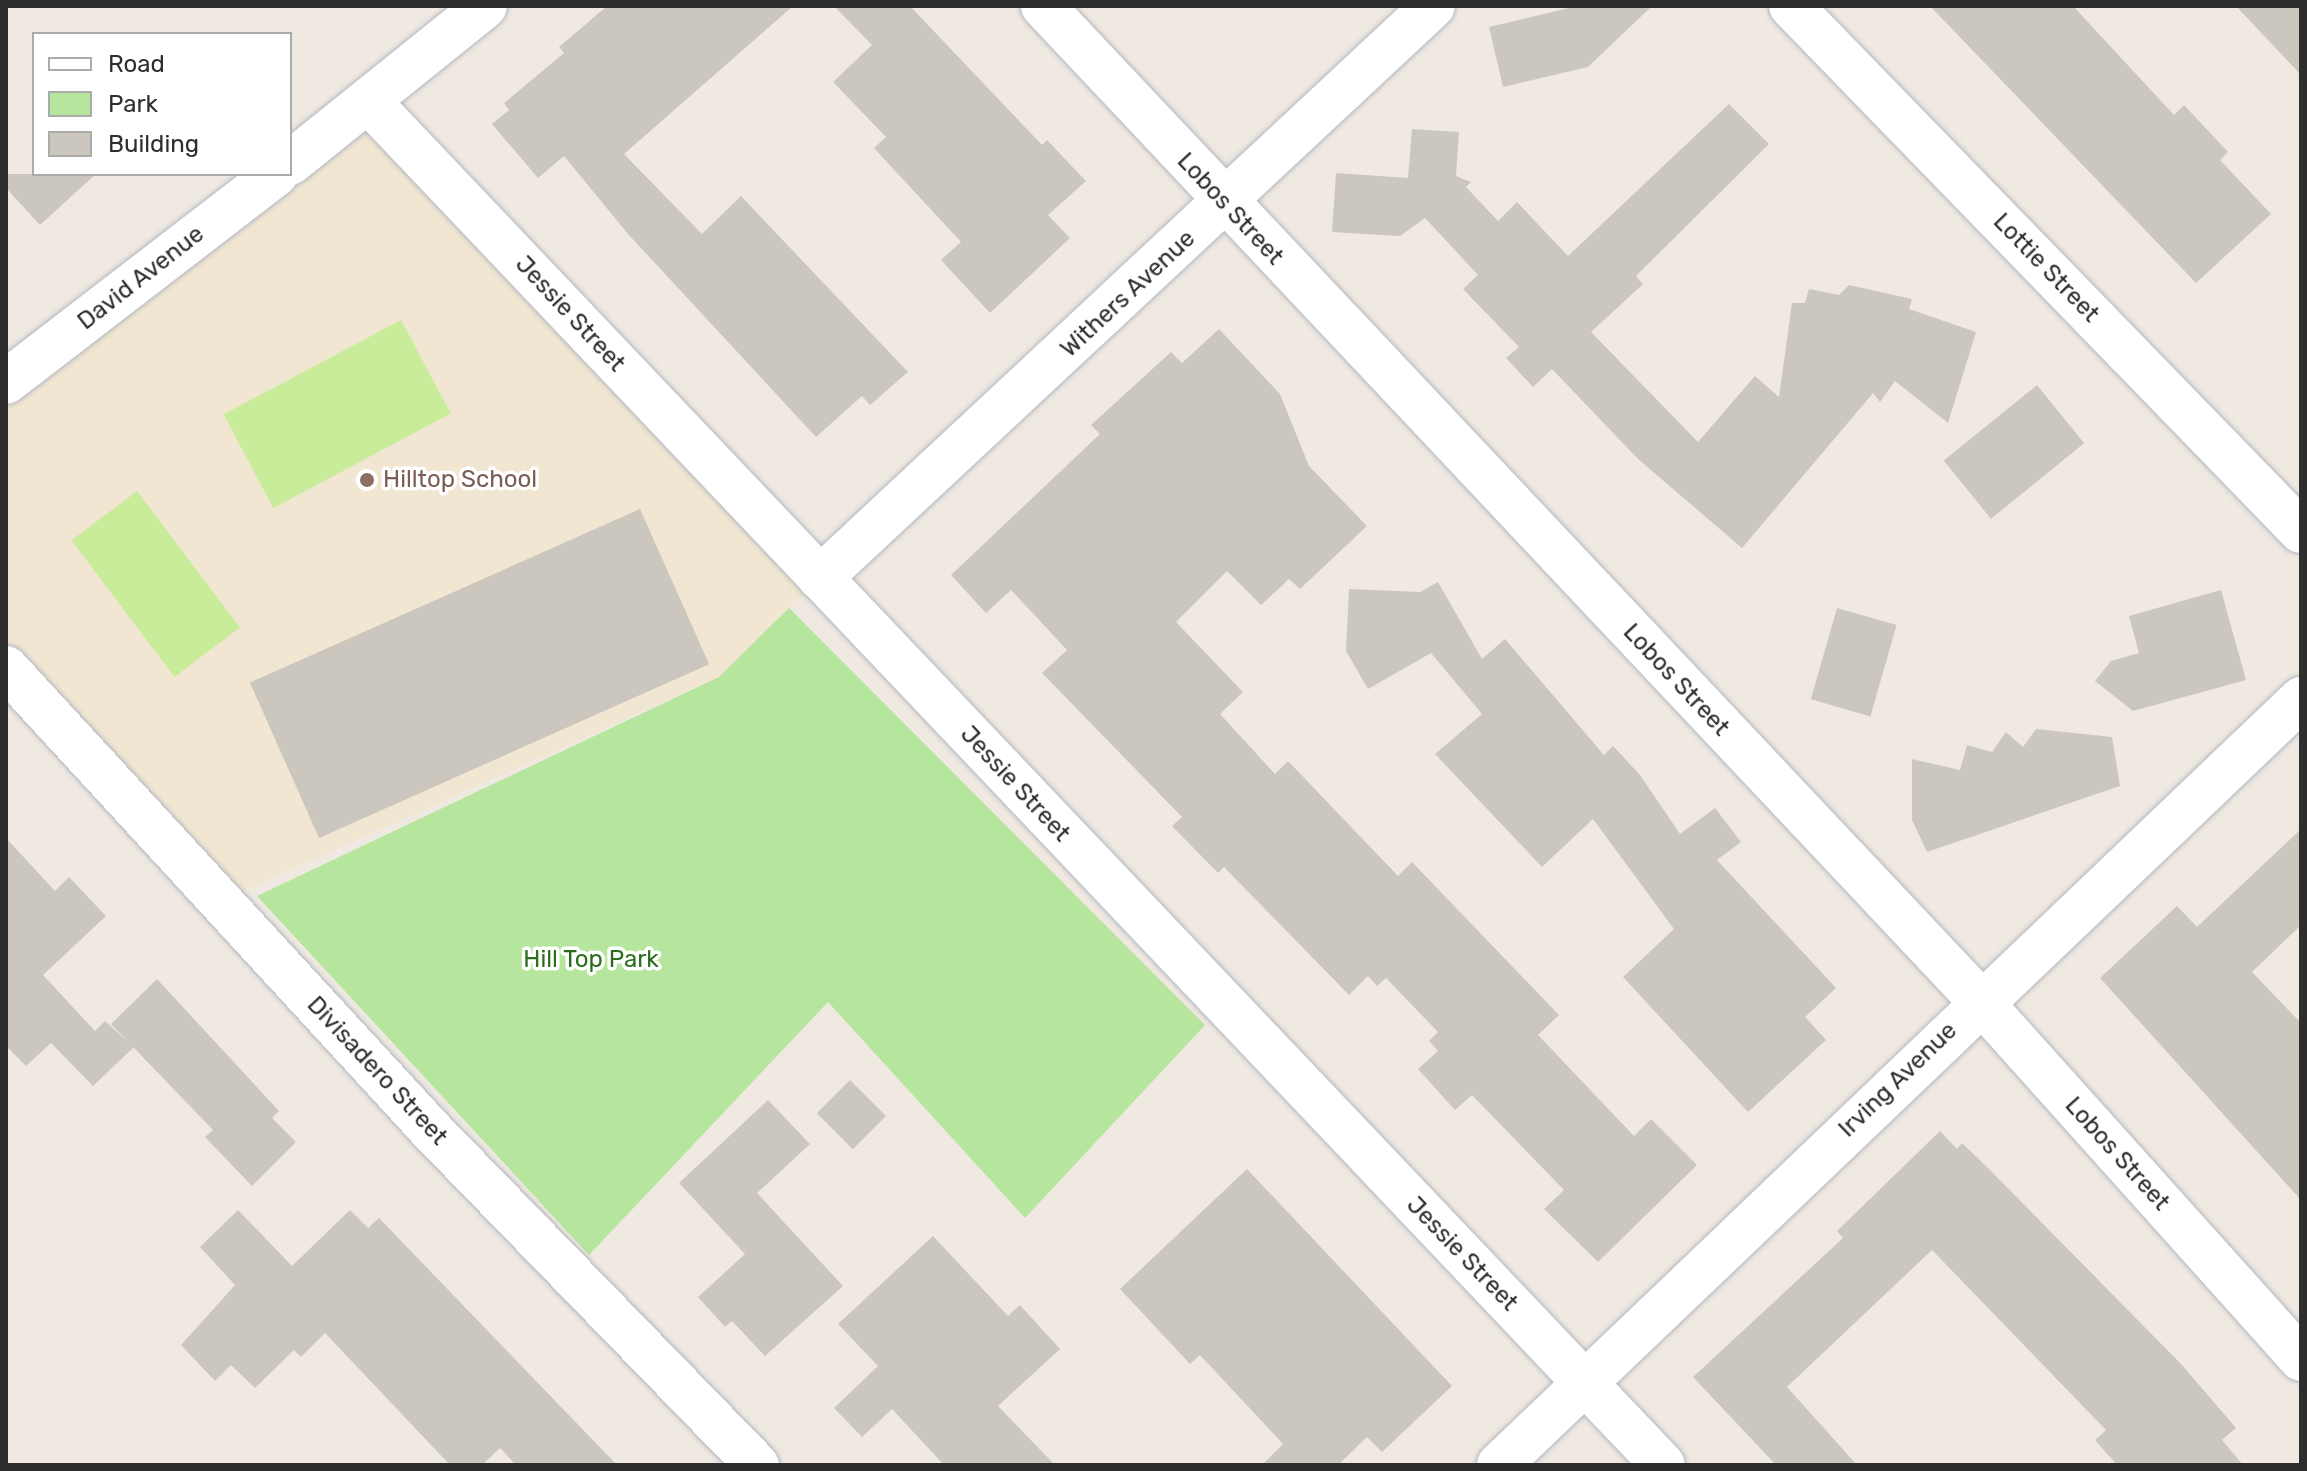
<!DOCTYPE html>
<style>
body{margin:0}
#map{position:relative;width:2307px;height:1471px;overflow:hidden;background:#efe9e1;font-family:Rubik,sans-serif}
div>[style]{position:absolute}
.education>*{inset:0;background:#f0e6d1}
.green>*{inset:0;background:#b6e59e}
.pitch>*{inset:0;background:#c9ec9a;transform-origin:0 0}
.building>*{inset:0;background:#cbc7bf;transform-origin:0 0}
.roads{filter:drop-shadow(0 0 2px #b4b7c1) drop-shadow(0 0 2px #b4b7c1)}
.street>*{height:44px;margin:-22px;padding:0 22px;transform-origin:22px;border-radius:22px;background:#fff}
.secondary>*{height:44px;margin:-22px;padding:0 22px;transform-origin:22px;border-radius:22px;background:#fff}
.dots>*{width:22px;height:22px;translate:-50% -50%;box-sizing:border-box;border:4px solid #fff;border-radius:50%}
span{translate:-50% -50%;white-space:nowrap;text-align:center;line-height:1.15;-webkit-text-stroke:7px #fff;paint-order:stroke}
.street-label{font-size:24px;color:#2e2e2e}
.education-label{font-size:24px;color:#785e54}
.left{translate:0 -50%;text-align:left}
.park-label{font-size:24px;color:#2c6e1b}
.frame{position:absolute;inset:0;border:8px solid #2e2e2e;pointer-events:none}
.legend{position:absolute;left:32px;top:32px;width:260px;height:144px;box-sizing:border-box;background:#fff;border:2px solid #ababab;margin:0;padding:10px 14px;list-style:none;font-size:24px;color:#2e2e2e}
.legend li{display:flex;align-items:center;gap:16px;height:40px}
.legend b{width:40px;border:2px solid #ababab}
</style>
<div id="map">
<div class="education">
<i style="clip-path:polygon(369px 102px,820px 578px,719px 677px,219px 902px,6px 668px,6px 382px)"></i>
</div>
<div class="green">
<i style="clip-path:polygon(789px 608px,1205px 1025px,1025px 1218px,828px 1002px,589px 1255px,257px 896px,719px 677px)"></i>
</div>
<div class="pitch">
<i style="left:401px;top:320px;width:106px;height:201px;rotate:62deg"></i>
<i style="left:137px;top:491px;width:171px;height:82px;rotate:53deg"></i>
</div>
<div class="building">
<i style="clip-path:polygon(607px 6px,793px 6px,624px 154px,702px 234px,741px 196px,908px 372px,870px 405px,862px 396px,816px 437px,628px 234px,564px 156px,538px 178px,492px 124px,509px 110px,504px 103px,564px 53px,559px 47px)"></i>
<i style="clip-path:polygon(834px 6px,910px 6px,1042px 145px,1047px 140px,1086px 181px,1048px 215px,1070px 238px,990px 313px,941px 260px,961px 242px,874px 148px,886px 137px,833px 82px,872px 45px)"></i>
<i style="clip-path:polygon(1577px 6px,1652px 6px,1588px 67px,1503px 87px,1489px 27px)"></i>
<i style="clip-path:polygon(1930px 6px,2073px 6px,2174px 115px,2184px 105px,2228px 152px,2220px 160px,2271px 214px,2196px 283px)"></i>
<i style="clip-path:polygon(2236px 6px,2301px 6px,2301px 75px)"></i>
<i style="clip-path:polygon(1729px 104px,1769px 144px,1636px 276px,1643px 284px,1591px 332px,1698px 442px,1755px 376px,1779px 397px,1792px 303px,1805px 303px,1809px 289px,1839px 295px,1849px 285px,1912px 299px,1909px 309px,1976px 332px,1948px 423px,1895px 381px,1880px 402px,1873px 393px,1742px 548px,1638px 459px,1552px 369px,1533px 387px,1506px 358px,1519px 347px,1463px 289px,1478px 275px,1425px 218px,1400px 236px,1332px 232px,1336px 173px,1408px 178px,1412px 129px,1459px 132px,1456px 176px,1471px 182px,1466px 187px,1498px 221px,1517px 202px,1568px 256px)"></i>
<i style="clip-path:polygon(6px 174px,96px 174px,40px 225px,6px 188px)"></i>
<i style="clip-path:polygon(1219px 329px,1280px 394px,1309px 466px,1367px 526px,1300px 589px,1289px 579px,1261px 605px,1227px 571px,1176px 622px,1243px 692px,1220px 714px,1275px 774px,1288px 761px,1398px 876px,1412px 862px,1559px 1015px,1538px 1035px,1634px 1136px,1651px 1119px,1697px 1165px,1598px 1262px,1544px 1209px,1564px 1190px,1472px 1095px,1455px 1110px,1418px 1069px,1438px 1051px,1429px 1041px,1438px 1032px,1386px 978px,1377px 986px,1368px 976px,1349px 995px,1224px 867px,1218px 873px,1172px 826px,1182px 817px,1042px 673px,1067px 650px,1011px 590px,986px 613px,951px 575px,1100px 434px,1091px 425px,1171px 352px,1182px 363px)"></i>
<i style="left:2037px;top:385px;width:75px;height:120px;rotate:51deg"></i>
<i style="left:640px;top:509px;width:170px;height:427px;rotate:66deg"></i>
<i style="clip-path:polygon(1438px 582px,1482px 659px,1505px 639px,1604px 755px,1613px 746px,1640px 775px,1680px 834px,1715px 808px,1741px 842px,1717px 860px,1836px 988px,1805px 1017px,1826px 1040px,1748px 1112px,1623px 977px,1674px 929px,1593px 819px,1542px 867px,1435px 754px,1482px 714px,1431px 653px,1368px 689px,1346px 651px,1349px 589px,1420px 592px)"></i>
<i style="clip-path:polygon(2221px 590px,2246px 680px,2133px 711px,2095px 681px,2111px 661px,2139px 653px,2129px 616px)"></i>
<i style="left:1837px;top:608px;width:62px;height:95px;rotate:16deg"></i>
<i style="clip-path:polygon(2036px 729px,2112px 737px,2120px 786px,1927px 852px,1912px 820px,1912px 759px,1960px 770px,1967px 745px,1992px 752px,2006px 732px,2023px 747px)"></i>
<i style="clip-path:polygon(2301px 829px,2301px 925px,2252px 972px,2301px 1023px,2301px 1200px,2100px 978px,2177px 906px,2197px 927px)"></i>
<i style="clip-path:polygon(6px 838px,55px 891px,69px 877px,106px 916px,43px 975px,95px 1031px,105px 1021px,134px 1047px,93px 1086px,51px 1043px,26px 1066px,6px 1046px)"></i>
<i style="clip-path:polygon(157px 979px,279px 1111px,272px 1118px,296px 1142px,252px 1186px,205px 1137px,213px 1130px,111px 1024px)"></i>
<i style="left:850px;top:1080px;width:51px;height:47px;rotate:45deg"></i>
<i style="clip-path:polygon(768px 1100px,810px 1144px,757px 1193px,843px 1286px,765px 1356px,732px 1321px,725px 1327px,698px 1297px,745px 1254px,679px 1183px)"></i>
<i style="clip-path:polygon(1940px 1131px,1957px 1149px,1962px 1143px,1988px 1168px,2182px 1365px,2236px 1428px,2222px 1440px,2243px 1465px,2117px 1465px,2095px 1440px,2106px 1430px,1932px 1250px,1787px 1387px,1857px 1465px,1776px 1465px,1693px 1377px,1843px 1238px,1837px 1231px)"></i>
<i style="clip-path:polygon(1247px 1169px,1452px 1386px,1382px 1452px,1367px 1437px,1338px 1465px,1262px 1465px,1283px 1444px,1200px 1355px,1190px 1364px,1120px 1289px)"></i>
<i style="clip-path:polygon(238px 1210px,292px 1266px,350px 1210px,368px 1228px,379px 1218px,617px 1465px,516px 1465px,500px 1448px,482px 1465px,450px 1465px,325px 1333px,301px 1357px,294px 1350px,255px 1388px,231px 1365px,215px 1381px,181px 1345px,235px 1285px,200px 1247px)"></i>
<i style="clip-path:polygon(933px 1236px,1008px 1316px,1020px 1305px,1060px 1349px,998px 1406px,1055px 1465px,944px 1465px,892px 1409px,862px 1437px,834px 1408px,878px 1366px,838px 1324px)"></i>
</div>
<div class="roads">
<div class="street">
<i style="left:1043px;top:6px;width:1367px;rotate:46.72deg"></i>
<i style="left:1980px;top:1001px;width:481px;rotate:48.1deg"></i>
<i style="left:1791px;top:6px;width:732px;rotate:45.83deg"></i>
<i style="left:369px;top:102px;width:1879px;rotate:46.49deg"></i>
<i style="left:820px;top:578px;width:838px;rotate:-43.02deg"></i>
<i style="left:6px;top:668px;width:626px;rotate:47.39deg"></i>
<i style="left:430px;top:1129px;width:469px;rotate:45.8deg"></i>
<i style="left:1499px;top:1465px;width:1109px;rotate:-43.68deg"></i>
</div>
<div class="secondary">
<i style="left:290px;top:163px;width:250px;rotate:-38.8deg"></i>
<i style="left:6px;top:382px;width:341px;rotate:-37.6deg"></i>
</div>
</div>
<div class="dots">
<i style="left:367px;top:480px;background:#8d6e63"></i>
</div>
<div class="street-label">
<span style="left:1230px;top:209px;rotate:47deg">Lobos Street</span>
<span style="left:2046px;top:268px;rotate:46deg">Lottie Street</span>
<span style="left:141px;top:278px;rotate:-38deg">David Avenue</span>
<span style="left:1128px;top:294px;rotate:-43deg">Withers Avenue</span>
<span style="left:570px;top:314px;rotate:47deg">Jessie Street</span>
<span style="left:1676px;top:680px;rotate:47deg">Lobos Street</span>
<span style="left:1015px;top:784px;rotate:47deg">Jessie Street</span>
<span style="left:377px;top:1071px;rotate:47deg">Divisadero Street</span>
<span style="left:1898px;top:1080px;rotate:-44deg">Irving Avenue</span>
<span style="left:2117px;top:1154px;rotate:48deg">Lobos Street</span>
<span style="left:1462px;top:1254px;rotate:46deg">Jessie Street</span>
</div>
<div class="education-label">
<span class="left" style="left:383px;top:480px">Hilltop School</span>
</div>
<div class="park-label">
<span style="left:591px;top:960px">Hill Top Park</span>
</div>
<div class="frame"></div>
<ul class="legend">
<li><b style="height:10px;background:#fff"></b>Road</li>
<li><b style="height:22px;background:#b6e59e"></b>Park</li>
<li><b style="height:22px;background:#cbc7bf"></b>Building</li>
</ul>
</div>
